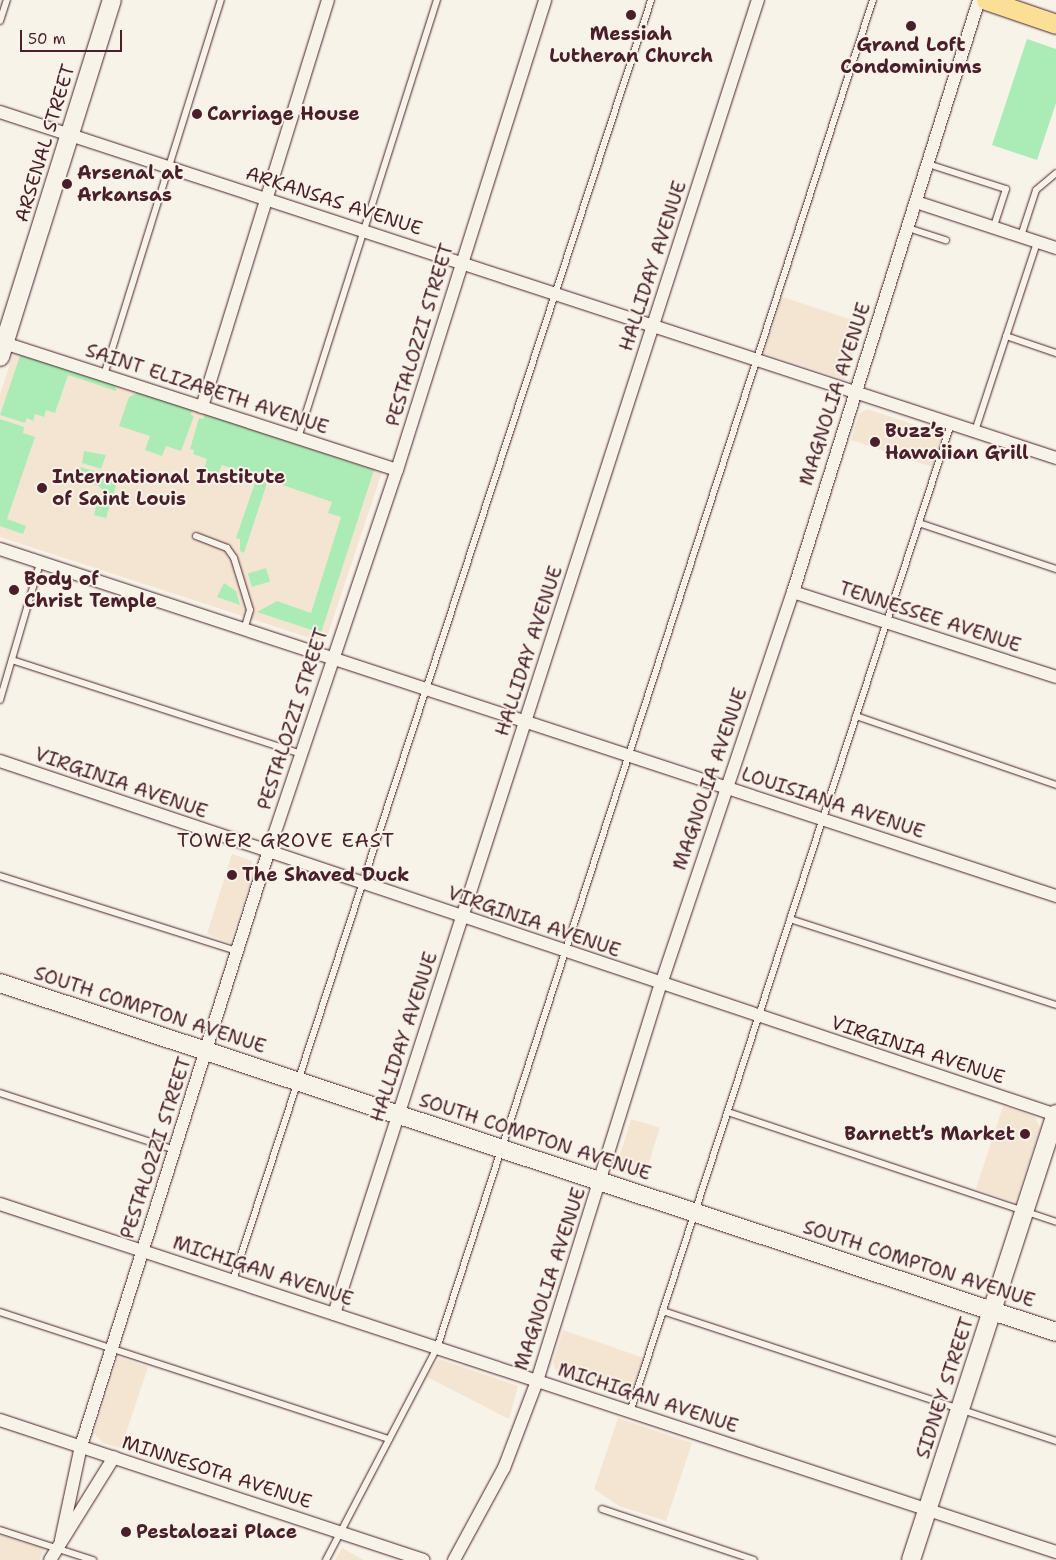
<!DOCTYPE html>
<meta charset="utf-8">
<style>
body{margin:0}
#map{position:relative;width:1056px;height:1560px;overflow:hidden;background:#f7f3e8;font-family:"Shantell Sans",sans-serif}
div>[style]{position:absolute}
.built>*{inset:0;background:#f4e5d2;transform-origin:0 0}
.green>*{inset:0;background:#abecb6;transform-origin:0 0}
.roads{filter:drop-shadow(0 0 1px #4a1f2b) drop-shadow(0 0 1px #4a1f2b)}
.lane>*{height:6px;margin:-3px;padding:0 3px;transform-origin:3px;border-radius:3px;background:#f7f3e8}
.street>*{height:12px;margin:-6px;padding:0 6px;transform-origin:6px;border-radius:6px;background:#f7f3e8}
.secondary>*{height:18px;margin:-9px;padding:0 9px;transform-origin:9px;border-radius:9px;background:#f7f3e8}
.primary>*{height:19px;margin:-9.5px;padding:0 9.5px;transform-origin:9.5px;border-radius:9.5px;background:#fbdf96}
.dots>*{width:14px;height:14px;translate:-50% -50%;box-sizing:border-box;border:2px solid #f7f3e8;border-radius:50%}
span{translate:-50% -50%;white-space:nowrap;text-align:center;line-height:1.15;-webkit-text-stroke:4px #f7f3e8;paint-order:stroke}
.poi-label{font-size:19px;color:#4a1f2b;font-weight:700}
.left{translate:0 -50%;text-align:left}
.right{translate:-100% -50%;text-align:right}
.street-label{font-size:19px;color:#4a1f2b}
.neighbourhood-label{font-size:20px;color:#4a1f2b;letter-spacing:1px}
.scale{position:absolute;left:20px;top:30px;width:102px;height:22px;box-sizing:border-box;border:2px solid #4a1f2b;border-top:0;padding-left:6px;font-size:15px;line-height:18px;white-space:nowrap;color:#4a1f2b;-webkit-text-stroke:4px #f7f3e8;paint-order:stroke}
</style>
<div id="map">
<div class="built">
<i style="left:782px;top:297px;width:85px;height:59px;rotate:18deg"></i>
<i style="clip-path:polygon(14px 351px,382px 472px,327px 637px,316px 640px,0 537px,0 395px)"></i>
<i style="clip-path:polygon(867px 409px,943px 434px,932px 467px,851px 440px,859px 414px)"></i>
<i style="clip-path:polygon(232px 854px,252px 861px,254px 871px,230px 943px,207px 934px)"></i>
<i style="clip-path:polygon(1003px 1106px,1035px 1117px,1040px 1128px,1015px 1202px,976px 1189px)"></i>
<i style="left:631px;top:1119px;width:30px;height:54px;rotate:17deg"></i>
<i style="clip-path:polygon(563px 1330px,644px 1358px,630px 1397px,556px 1371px,553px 1362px)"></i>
<i style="clip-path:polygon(118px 1357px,148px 1367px,121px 1448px,103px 1443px,94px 1433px)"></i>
<i style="clip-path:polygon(439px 1359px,518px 1386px,509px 1419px,427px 1377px)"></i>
<i style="clip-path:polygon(618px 1418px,692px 1443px,666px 1521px,619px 1506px,594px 1489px)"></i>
<i style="clip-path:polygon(0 1535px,45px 1549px,39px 1560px,0 1560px)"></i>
<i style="clip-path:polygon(342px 1548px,364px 1560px,335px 1560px)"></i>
</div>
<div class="green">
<i style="clip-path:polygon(1027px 39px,1056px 49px,1056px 103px,1037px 160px,992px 145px)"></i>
<i style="clip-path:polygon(21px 353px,115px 384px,116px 391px,68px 375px,55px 413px,46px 410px,44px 417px,35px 414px,33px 421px,27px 418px,25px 423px,0 415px)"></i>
<i style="clip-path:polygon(138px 392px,192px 410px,191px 415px,194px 416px,181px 451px,166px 446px,162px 456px,145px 450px,150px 436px,119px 426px,129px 397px)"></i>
<i style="clip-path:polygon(205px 414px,374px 470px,321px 633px,257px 612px,277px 601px,311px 613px,341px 517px,328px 513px,332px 502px,268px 480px,244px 553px,240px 551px,240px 539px,236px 538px,257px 477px,222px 465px,218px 474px,204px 469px,207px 459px,193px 454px,194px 450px,190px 449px,199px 418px,203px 419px)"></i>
<i style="clip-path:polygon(0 419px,24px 427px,23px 433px,35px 437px,7px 519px,26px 526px,23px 534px,0 526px)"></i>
<i style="clip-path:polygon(84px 451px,106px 455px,101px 469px,82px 463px)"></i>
<i style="clip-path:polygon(80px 467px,118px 479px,106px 518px,94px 515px,97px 502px,102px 498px,102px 489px,97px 485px,77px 482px)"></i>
<i style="left:266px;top:568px;width:14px;height:19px;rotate:73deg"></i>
<i style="clip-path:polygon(224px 583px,236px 591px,240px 605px,217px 597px)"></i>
</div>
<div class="roads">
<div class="lane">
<i style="left:0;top:21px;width:22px;rotate:-72deg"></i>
<i style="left:928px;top:164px;width:82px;rotate:17.8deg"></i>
<i style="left:1006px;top:189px;width:40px;rotate:108deg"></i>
<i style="left:908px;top:228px;width:40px;rotate:18deg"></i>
<i style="left:1021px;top:236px;width:48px;rotate:-71.9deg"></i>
<i style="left:1036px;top:190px;width:26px;rotate:-40deg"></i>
<i style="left:1006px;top:336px;width:53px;rotate:18.8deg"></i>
<i style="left:104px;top:375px;width:393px;rotate:-72.7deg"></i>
<i style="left:975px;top:431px;width:199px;rotate:-71.8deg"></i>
<i style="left:298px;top:438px;width:460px;rotate:-72.4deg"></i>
<i style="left:919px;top:523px;width:145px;rotate:18.6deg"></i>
<i style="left:196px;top:536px;width:33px;rotate:21deg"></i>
<i style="left:227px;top:548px;width:12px;rotate:55deg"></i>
<i style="left:234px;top:558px;width:54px;rotate:72.9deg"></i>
<i style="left:250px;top:610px;width:21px;rotate:107deg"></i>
<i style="left:12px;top:660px;width:305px;rotate:18deg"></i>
<i style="left:0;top:700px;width:143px;rotate:-73.7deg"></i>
<i style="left:856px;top:716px;width:212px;rotate:19deg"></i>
<i style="left:0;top:876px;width:249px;rotate:17.6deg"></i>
<i style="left:790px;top:919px;width:280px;rotate:17.9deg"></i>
<i style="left:0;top:1093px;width:184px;rotate:18deg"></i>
<i style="left:728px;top:1112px;width:346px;rotate:18.5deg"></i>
<i style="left:233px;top:1280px;width:1347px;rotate:-71.91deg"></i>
<i style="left:663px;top:1311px;width:414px;rotate:18.3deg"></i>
<i style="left:0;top:1312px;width:409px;rotate:18.1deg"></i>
<i style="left:630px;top:1412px;width:1039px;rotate:-72deg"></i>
<i style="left:602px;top:1509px;width:160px;rotate:18.5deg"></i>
<i style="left:0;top:1530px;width:98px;rotate:17.9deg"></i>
<i style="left:326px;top:1560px;width:239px;rotate:-62.4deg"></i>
<i style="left:437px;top:1348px;width:1417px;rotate:-72.08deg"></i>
</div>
<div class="street">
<i style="left:0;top:112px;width:1111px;rotate:18.14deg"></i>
<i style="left:916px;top:202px;width:147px;rotate:18.2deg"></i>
<i style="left:4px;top:343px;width:413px;rotate:17.9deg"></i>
<i style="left:202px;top:407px;width:426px;rotate:-72.8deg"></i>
<i style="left:0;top:549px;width:1112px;rotate:18.19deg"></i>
<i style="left:793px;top:592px;width:276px;rotate:17.9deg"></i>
<i style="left:0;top:761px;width:1114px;rotate:18.53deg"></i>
<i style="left:0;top:1204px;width:1112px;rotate:18.24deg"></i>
<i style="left:334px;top:1314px;width:1381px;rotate:-72.12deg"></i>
<i style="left:0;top:1420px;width:446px;rotate:18.3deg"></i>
<i style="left:61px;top:1540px;width:96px;rotate:-78deg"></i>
<i style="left:81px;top:1446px;width:622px;rotate:-72.5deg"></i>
<i style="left:268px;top:853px;width:404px;rotate:-71.4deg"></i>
<i style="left:397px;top:470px;width:493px;rotate:-72.5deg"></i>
<i style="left:50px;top:1560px;width:121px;rotate:-58.1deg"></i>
<i style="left:454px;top:1560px;width:105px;rotate:-61.5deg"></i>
<i style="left:504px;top:1468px;width:93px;rotate:-69.2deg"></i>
<i style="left:537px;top:1381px;width:416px;rotate:-72.7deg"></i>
<i style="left:661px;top:984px;width:414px;rotate:-71.4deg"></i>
<i style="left:793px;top:592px;width:621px;rotate:-72.56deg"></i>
</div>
<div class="secondary">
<i style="left:0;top:357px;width:374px;rotate:-72.6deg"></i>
<i style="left:0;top:983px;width:1112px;rotate:18.29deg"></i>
<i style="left:911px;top:1560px;width:469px;rotate:-72deg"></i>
</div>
<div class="primary">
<i style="left:986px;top:0;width:74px;rotate:18.9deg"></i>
</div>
</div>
<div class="dots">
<i style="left:631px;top:15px;background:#4a1f2b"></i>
<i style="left:911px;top:26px;background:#4a1f2b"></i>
<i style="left:197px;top:114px;background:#4a1f2b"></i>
<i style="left:67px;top:184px;background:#4a1f2b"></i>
<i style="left:875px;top:442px;background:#4a1f2b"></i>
<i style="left:42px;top:488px;background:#4a1f2b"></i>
<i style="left:14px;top:590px;background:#4a1f2b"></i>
<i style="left:232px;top:875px;background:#4a1f2b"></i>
<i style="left:1025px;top:1134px;background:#4a1f2b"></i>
<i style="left:126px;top:1532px;background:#4a1f2b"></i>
</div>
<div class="poi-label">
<span style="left:631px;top:45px">Messiah<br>Lutheran Church</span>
<span style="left:911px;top:56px">Grand Loft<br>Condominiums</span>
<span class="left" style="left:207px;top:114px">Carriage House</span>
<span class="left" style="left:77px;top:184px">Arsenal at<br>Arkansas</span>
<span class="left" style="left:885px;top:442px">Buzz’s<br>Hawaiian Grill</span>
<span class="left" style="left:52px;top:488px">International Institute<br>of Saint Louis</span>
<span class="left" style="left:24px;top:590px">Body of<br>Christ Temple</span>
<span class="left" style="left:242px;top:875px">The Shaved Duck</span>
<span class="right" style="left:1015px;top:1134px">Barnett’s Market</span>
<span class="left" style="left:136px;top:1532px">Pestalozzi Place</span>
</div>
<div class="street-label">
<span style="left:45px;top:143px;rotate:-73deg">ARSENAL STREET</span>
<span style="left:334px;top:201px;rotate:18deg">ARKANSAS AVENUE</span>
<span style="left:653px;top:266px;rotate:-72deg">HALLIDAY AVENUE</span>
<span style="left:420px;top:335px;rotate:-73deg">PESTALOZZI STREET</span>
<span style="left:207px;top:389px;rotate:18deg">SAINT ELIZABETH AVENUE</span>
<span style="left:835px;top:394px;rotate:-72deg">MAGNOLIA AVENUE</span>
<span style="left:930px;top:617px;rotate:18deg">TENNESSEE AVENUE</span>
<span style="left:529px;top:651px;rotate:-72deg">HALLIDAY AVENUE</span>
<span style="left:293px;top:719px;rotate:-72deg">PESTALOZZI STREET</span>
<span style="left:710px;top:779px;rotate:-71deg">MAGNOLIA AVENUE</span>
<span style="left:121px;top:783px;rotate:19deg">VIRGINIA AVENUE</span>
<span style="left:833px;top:803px;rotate:18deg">LOUISIANA AVENUE</span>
<span style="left:534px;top:922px;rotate:19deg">VIRGINIA AVENUE</span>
<span style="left:150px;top:1010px;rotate:18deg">SOUTH COMPTON AVENUE</span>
<span style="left:404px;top:1037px;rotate:-72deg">HALLIDAY AVENUE</span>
<span style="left:918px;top:1050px;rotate:18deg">VIRGINIA AVENUE</span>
<span style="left:535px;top:1137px;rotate:18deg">SOUTH COMPTON AVENUE</span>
<span style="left:156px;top:1148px;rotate:-72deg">PESTALOZZI STREET</span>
<span style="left:919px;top:1264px;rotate:18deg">SOUTH COMPTON AVENUE</span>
<span style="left:263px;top:1271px;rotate:18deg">MICHIGAN AVENUE</span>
<span style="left:550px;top:1279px;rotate:-72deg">MAGNOLIA AVENUE</span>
<span style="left:945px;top:1388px;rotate:-72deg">SIDNEY STREET</span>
<span style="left:648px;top:1398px;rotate:18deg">MICHIGAN AVENUE</span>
<span style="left:217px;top:1472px;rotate:18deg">MINNESOTA AVENUE</span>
</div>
<div class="neighbourhood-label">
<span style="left:286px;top:840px">TOWER GROVE EAST</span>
</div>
<div class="scale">50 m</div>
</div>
